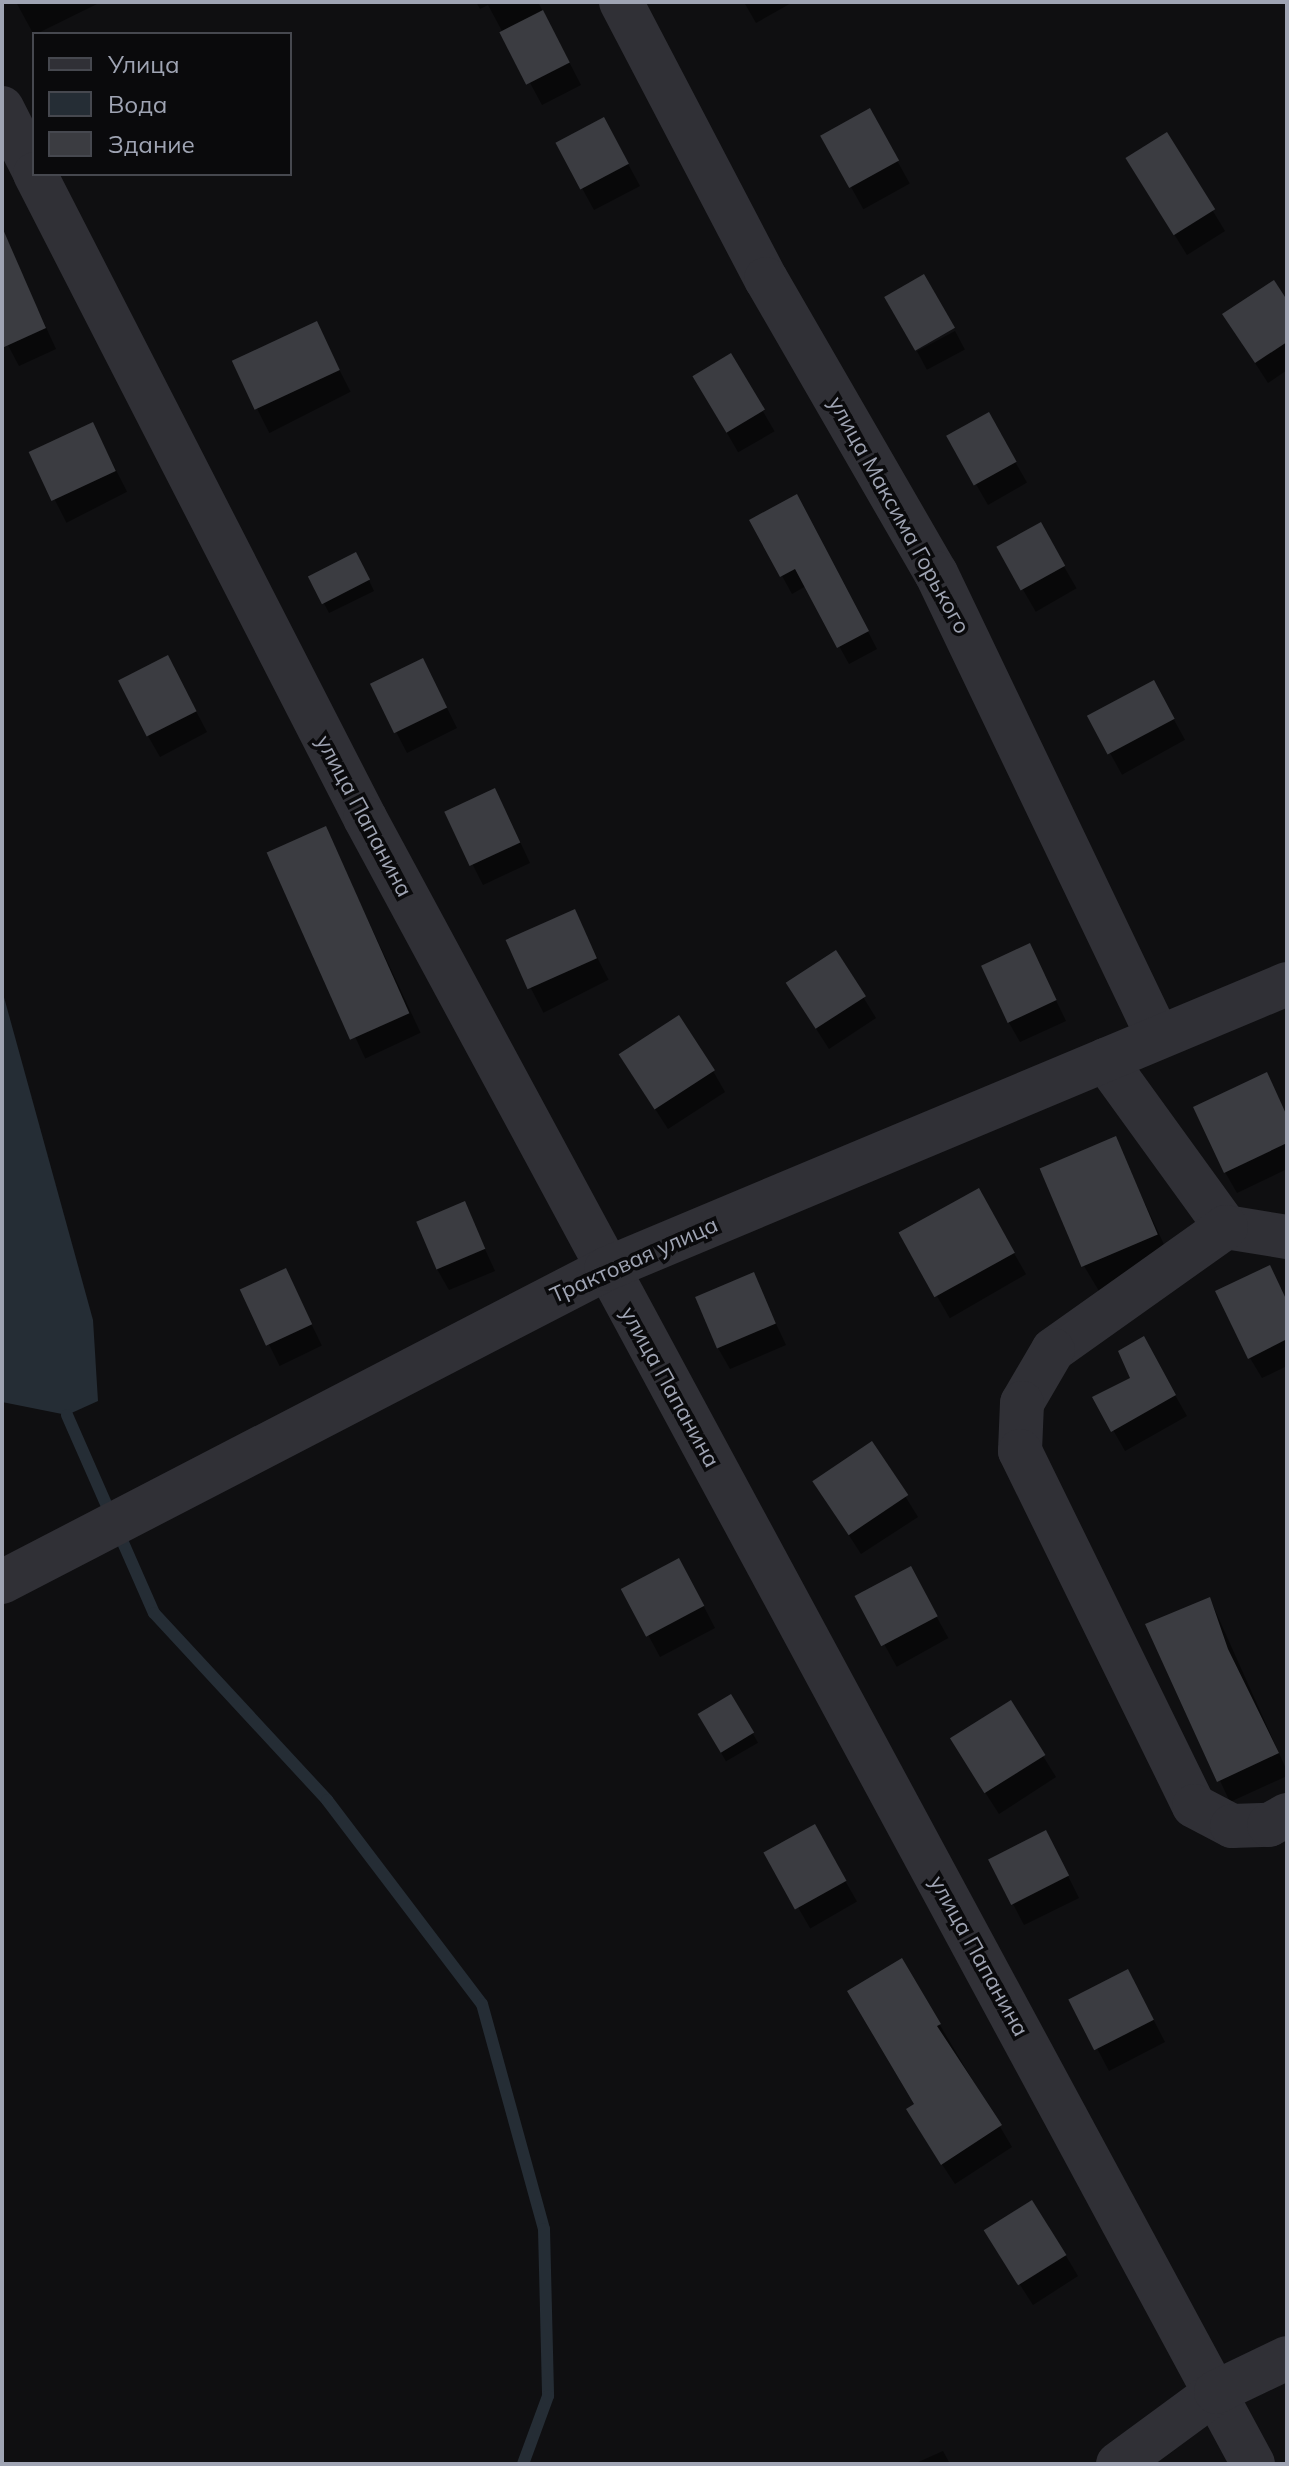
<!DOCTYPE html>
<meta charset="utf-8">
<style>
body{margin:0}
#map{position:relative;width:1289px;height:2466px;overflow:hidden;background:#0f0f11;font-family:Mulish,sans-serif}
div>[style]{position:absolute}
.water>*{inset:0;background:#252d35}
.shadow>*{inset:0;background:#0007;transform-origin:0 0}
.stream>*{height:12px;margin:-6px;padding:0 6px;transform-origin:6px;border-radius:6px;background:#252d35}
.building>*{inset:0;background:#3b3c41;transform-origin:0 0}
.minor>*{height:44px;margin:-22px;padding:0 22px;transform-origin:22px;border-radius:22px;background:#303036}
span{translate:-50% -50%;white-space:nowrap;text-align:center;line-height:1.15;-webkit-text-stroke:7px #0a0a0c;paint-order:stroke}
.street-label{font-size:22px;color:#9fa4b3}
.frame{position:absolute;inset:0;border:4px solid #9fa4b3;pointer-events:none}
.legend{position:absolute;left:32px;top:32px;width:260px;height:144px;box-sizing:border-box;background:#0a0a0c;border:2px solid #46484f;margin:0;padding:10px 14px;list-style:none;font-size:24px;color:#9fa4b3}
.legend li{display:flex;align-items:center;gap:16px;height:40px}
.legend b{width:40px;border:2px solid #46484f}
</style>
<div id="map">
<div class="water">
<i style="clip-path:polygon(2px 990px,93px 1320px,98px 1401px,67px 1415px,2px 1402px)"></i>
</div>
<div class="shadow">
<i style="clip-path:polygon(16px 2px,99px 2px,99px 3px,34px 35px)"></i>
<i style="clip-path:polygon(476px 2px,538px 2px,581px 85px,542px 105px,488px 5px,480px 9px)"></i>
<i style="clip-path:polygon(744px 2px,793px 2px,756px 23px)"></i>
<i style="left:869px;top:110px;width:84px;height:53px;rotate:61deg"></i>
<i style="clip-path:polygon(1166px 134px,1225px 231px,1187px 255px,1140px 179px)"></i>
<i style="clip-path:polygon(615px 140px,640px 186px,594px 210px,558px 144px)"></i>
<i style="clip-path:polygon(12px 254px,56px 349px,19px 366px,2px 334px,2px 259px)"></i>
<i style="clip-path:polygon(1287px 304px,1287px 370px,1268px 383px,1237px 335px)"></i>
<i style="left:316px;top:324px;width:76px;height:91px;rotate:63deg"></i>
<i style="left:955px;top:331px;width:21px;height:43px;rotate:62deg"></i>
<i style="left:731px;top:356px;width:87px;height:42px;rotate:60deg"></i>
<i style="left:988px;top:415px;width:78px;height:45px;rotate:60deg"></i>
<i style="left:93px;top:425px;width:75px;height:68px;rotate:63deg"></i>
<i style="clip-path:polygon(807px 514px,877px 649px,849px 664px,806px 586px,792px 594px,752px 521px)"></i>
<i style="left:1040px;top:525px;width:73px;height:47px;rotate:60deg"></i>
<i style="clip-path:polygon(361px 564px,374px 591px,329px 613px,310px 576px)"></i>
<i style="clip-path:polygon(179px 679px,207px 732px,160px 757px,148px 736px)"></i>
<i style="clip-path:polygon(434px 682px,457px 728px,407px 753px,372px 685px)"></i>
<i style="left:1153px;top:682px;width:66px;height:72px;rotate:61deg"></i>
<i style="clip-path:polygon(506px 812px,530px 863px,483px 885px,447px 814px)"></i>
<i style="left:325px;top:828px;width:226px;height:61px;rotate:65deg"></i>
<i style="left:574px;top:912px;width:76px;height:73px;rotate:63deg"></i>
<i style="clip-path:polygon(1029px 945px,1066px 1021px,1020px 1042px,1008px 1021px)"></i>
<i style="clip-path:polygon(836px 953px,876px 1018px,829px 1049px,801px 1005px)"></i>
<i style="clip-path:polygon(713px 1071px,725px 1092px,668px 1129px,634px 1076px)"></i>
<i style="clip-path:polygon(1266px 1074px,1287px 1115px,1287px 1169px,1237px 1193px,1225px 1172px)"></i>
<i style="clip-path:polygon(1115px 1139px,1174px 1266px,1102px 1296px,1084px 1266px)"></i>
<i style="left:978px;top:1191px;width:96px;height:88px;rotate:60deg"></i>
<i style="clip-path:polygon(464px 1204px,495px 1271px,449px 1290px,437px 1269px)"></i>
<i style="left:285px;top:1270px;width:84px;height:47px;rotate:64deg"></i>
<i style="clip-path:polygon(753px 1275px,786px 1345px,730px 1369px,718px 1348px)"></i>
<i style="clip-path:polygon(1281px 1288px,1287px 1301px,1287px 1366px,1262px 1378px,1250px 1358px)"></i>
<i style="clip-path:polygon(1143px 1339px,1187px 1416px,1125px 1451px,1095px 1398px,1132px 1379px)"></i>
<i style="clip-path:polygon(872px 1443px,918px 1517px,861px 1554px,827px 1501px)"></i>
<i style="left:910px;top:1569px;width:79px;height:59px;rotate:61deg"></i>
<i style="clip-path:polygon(691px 1582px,715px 1628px,660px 1657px,624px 1590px)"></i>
<i style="clip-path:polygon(1210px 1599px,1287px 1771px,1287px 1776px,1230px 1802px,1147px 1625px)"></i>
<i style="left:731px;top:1696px;width:54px;height:37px;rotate:60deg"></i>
<i style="clip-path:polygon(1010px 1703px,1056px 1777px,999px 1814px,965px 1761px)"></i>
<i style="left:814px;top:1827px;width:86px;height:54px;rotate:60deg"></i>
<i style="clip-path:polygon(1057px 1854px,1079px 1898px,1024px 1925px,990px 1860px)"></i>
<i style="clip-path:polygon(902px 1961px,1012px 2147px,955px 2184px,920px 2131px)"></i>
<i style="clip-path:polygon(1139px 1992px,1165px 2042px,1109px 2071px,1072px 2001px)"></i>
<i style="clip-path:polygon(999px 2252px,1066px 2256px,1078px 2276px,1033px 2305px)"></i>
<i style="clip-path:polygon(943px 2451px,950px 2464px,914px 2464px)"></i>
</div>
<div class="stream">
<i style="left:67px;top:1415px;width:216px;rotate:66.3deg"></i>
<i style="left:154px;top:1613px;width:255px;rotate:47.2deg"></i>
<i style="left:327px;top:1800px;width:256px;rotate:52.8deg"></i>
<i style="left:482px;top:2004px;width:233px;rotate:74.6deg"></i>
<i style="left:544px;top:2229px;width:167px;rotate:88.6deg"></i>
<i style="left:548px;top:2396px;width:72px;rotate:110.2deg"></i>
</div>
<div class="building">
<i style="left:543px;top:10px;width:59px;height:49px;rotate:63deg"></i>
<i style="left:870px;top:108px;width:60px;height:57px;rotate:61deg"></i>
<i style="left:604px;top:117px;width:53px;height:55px;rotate:62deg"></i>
<i style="left:1167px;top:132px;width:91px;height:49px;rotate:58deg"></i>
<i style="clip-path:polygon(2px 227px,46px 328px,2px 348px)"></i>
<i style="left:924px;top:274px;width:62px;height:46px;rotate:60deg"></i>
<i style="clip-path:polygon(1274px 280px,1287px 300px,1287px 342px,1255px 363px,1222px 314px)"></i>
<i style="left:317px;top:321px;width:54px;height:94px;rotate:65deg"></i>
<i style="left:731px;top:353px;width:66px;height:45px;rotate:59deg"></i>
<i style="left:989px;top:412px;width:57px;height:49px;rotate:61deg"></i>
<i style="left:93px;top:422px;width:54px;height:71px;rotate:65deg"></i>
<i style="clip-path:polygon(797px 494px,869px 631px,837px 648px,795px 569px,780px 577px,749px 520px)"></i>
<i style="left:1041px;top:522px;width:50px;height:51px;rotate:61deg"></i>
<i style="left:356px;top:552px;width:31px;height:54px;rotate:63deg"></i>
<i style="left:168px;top:655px;width:63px;height:56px;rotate:63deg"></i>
<i style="left:423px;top:658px;width:55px;height:59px;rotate:64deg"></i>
<i style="left:1154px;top:680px;width:44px;height:76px;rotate:62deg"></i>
<i style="left:495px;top:788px;width:60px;height:56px;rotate:65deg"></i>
<i style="left:326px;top:826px;width:205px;height:65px;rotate:66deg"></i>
<i style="left:575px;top:909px;width:54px;height:76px;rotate:66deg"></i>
<i style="left:1030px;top:943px;width:63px;height:54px;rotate:65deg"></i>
<i style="left:836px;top:950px;width:55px;height:60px;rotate:57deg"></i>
<i style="left:679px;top:1015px;width:66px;height:72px;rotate:57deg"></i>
<i style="clip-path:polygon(1267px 1072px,1287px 1116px,1287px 1143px,1224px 1173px,1193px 1107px)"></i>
<i style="left:1116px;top:1136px;width:107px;height:83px;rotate:67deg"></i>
<i style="left:979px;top:1188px;width:74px;height:92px;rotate:61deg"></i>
<i style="left:465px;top:1201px;width:52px;height:53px;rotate:67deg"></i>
<i style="clip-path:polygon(1270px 1265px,1287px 1301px,1287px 1339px,1248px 1359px,1215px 1291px)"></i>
<i style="left:286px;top:1268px;width:62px;height:51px;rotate:65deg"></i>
<i style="left:754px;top:1272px;width:56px;height:64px;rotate:67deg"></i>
<i style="clip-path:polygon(1144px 1336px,1176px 1395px,1111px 1432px,1092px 1397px,1130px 1378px,1118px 1351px)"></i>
<i style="left:872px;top:1441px;width:65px;height:72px;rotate:56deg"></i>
<i style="left:679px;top:1558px;width:54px;height:66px;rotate:62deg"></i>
<i style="left:911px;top:1566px;width:57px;height:64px;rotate:62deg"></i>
<i style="clip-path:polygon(1210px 1597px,1228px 1649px,1279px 1753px,1217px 1782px,1145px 1624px)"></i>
<i style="left:731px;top:1694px;width:45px;height:39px;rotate:59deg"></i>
<i style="left:1011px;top:1700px;width:65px;height:72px;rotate:58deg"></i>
<i style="left:815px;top:1824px;width:65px;height:59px;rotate:61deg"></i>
<i style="left:1046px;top:1830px;width:51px;height:65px;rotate:63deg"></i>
<i style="clip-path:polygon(902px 1958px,941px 2024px,937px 2026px,1002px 2125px,941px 2165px,906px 2109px,914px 2104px,847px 1991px)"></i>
<i style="left:1128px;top:1969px;width:57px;height:67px;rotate:63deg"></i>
<i style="left:1032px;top:2200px;width:65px;height:57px;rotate:58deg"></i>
</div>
<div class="minor">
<i style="left:621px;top:2px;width:313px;rotate:62.4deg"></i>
<i style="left:766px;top:279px;width:340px;rotate:60deg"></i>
<i style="left:936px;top:573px;width:514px;rotate:64.43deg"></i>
<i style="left:2px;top:108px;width:71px;rotate:63.1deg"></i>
<i style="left:35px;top:174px;width:724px;rotate:62.87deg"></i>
<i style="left:365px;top:818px;width:1870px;rotate:61.65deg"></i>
<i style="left:1105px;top:1060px;width:206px;rotate:54.1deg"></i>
<i style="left:1287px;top:1237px;width:62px;rotate:-170.7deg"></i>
<i style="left:1226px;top:1227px;width:212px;rotate:144.6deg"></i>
<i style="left:1053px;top:1350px;width:61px;rotate:120.3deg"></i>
<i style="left:1022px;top:1403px;width:48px;rotate:92.4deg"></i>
<i style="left:1020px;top:1451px;width:395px;rotate:63.9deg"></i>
<i style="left:1194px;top:1806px;width:43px;rotate:27.8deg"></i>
<i style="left:1232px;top:1826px;width:37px;rotate:-2deg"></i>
<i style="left:1269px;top:1825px;width:21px;rotate:-29deg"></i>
<i style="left:2px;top:1582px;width:680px;rotate:-27.39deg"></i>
<i style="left:606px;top:1269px;width:738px;rotate:-22.71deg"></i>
<i style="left:1118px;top:2464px;width:122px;rotate:-36.3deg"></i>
<i style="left:1216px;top:2392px;width:79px;rotate:-25.6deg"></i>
</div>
<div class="street-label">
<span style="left:899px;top:515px;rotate:61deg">улица Максима Горького</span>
<span style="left:364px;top:816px;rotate:62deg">улица Папанина</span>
<span style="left:634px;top:1260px;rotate:-24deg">Трактовая улица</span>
<span style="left:670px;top:1387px;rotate:61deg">улица Папанина</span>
<span style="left:979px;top:1956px;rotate:61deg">улица Папанина</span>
</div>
<div class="frame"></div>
<ul class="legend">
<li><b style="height:10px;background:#303036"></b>Улица</li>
<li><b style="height:22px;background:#252d35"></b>Вода</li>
<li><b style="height:22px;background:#3b3c41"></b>Здание</li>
</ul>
</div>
